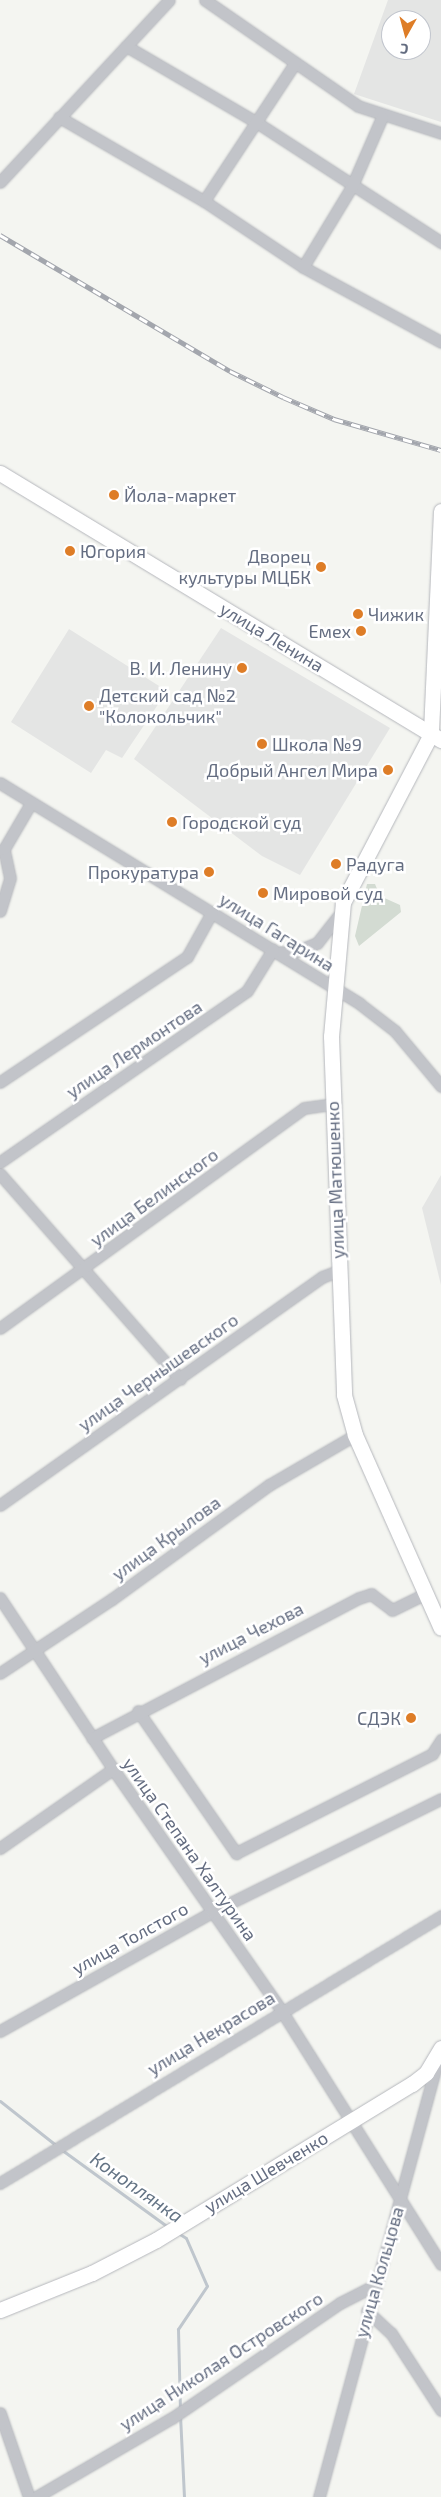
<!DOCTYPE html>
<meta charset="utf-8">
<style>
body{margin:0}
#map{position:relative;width:441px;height:2497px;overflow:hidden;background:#f4f5f1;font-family:"Exo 2",sans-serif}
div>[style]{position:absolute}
.built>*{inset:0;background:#e4e5e4}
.green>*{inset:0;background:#d3dbd2}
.stream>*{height:3px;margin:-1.5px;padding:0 1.5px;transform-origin:1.5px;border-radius:1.5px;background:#bfc6cd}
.roads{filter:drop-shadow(0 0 1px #b5b7bc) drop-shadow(0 0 1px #b5b7bc)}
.minor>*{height:11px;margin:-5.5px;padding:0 5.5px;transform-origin:5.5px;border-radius:5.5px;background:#c2c4c9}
.major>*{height:15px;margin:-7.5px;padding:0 7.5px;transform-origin:7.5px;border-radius:7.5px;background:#fff}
.rail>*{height:5px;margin-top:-2.5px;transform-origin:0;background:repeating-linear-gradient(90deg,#fff 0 9px,#a3a6ad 0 18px);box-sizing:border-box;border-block:1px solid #a3a6ad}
.dots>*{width:14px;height:14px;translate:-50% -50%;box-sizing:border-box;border:2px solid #fff;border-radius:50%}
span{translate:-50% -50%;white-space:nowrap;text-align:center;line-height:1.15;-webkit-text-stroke:5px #fff;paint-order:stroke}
.poi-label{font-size:18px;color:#646d81}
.left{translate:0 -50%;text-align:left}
.right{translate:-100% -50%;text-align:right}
.street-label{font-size:18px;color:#646d81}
.water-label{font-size:19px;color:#647485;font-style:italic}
.north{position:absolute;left:381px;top:10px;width:50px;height:50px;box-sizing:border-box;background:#fff;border:1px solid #c1c5cd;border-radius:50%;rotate:187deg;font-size:14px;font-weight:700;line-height:20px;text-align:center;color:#646d81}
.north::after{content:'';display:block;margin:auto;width:18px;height:22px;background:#de7d27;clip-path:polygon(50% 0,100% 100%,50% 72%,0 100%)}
</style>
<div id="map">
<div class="built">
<i style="clip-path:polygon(evenodd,388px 0,441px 0,441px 122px,354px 94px,388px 0,391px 20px,421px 20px,421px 50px,391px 50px,391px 20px)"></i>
<i style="clip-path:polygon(221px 628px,390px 728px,300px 875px,262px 856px,134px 759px)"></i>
<i style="clip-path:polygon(69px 629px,167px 691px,122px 758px,106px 750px,91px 773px,11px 722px)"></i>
<i style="clip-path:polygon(441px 1175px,441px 1285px,422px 1208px)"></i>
</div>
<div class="green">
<i style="clip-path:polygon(367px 884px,375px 884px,380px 896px,400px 905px,401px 912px,359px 946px,355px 936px)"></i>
</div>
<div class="stream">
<i style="left:0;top:2101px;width:73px;rotate:38.3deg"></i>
<i style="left:62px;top:2150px;width:131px;rotate:36deg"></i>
<i style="left:178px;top:2233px;width:9px;rotate:32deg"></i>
<i style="left:186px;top:2238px;width:52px;rotate:66.4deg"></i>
<i style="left:207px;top:2286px;width:52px;rotate:124deg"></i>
<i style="left:178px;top:2329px;width:80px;rotate:88.6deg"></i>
<i style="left:180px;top:2415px;width:82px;rotate:87.2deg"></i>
</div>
<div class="roads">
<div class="minor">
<i style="left:205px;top:0;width:186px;rotate:34.7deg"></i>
<i style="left:358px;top:106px;width:87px;rotate:18deg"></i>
<i style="left:126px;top:46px;width:151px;rotate:30.3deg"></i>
<i style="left:256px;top:122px;width:221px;rotate:33deg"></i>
<i style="left:59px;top:117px;width:168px;rotate:30.1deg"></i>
<i style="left:204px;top:201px;width:119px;rotate:33.7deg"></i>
<i style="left:303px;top:267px;width:157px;rotate:28.5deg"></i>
<i style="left:0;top:182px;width:248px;rotate:-47.1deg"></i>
<i style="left:204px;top:201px;width:165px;rotate:-56.6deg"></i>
<i style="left:303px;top:267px;width:95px;rotate:-58.8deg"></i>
<i style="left:352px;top:186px;width:75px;rotate:-66.5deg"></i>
<i style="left:0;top:783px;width:422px;rotate:31.5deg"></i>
<i style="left:360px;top:1004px;width:44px;rotate:37.6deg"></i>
<i style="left:395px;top:1031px;width:72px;rotate:50.1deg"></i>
<i style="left:0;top:911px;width:34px;rotate:-73deg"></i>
<i style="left:10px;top:878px;width:30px;rotate:-102deg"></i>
<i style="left:4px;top:849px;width:53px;rotate:-59.6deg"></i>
<i style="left:281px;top:952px;width:11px;rotate:5deg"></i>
<i style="left:292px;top:953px;width:27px;rotate:-22deg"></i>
<i style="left:317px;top:943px;width:37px;rotate:-52deg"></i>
<i style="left:0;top:1082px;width:225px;rotate:-33.8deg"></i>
<i style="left:187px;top:957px;width:51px;rotate:-60.9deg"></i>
<i style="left:0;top:1162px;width:300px;rotate:-34.7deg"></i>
<i style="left:247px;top:991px;width:49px;rotate:-58.2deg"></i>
<i style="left:0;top:1174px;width:273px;rotate:48.7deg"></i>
<i style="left:0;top:1328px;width:375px;rotate:-35.9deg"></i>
<i style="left:304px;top:1108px;width:28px;rotate:-8deg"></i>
<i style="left:0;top:1505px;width:395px;rotate:-35.3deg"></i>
<i style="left:322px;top:1277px;width:17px;rotate:-21deg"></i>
<i style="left:0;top:1598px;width:205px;rotate:56.5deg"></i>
<i style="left:113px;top:1769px;width:294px;rotate:55.1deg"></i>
<i style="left:281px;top:2010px;width:300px;rotate:57.8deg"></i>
<i style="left:0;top:1673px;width:134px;rotate:-33.5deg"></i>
<i style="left:112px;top:1599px;width:194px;rotate:-36deg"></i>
<i style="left:269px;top:1485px;width:99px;rotate:-30.2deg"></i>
<i style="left:138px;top:1711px;width:173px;rotate:55.4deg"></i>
<i style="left:236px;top:1853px;width:220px;rotate:-26.8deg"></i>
<i style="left:432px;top:1754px;width:17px;rotate:-57deg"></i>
<i style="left:92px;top:1738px;width:301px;rotate:-27.7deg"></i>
<i style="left:359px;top:1598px;width:13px;rotate:-18deg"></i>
<i style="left:371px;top:1594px;width:26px;rotate:37deg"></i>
<i style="left:392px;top:1610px;width:37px;rotate:-26deg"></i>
<i style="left:0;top:1848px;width:138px;rotate:-35deg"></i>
<i style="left:0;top:2031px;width:243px;rotate:-29.3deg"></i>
<i style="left:212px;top:1912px;width:255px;rotate:-26.3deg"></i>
<i style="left:0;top:2183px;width:516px;rotate:-31.19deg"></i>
<i style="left:367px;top:2311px;width:33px;rotate:43deg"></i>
<i style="left:391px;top:2333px;width:92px;rotate:57deg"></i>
<i style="left:0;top:2413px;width:89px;rotate:71deg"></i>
<i style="left:36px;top:2497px;width:157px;rotate:-30.2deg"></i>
<i style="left:172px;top:2418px;width:204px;rotate:-34.4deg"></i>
<i style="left:340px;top:2303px;width:38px;rotate:-27deg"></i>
<i style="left:319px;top:2497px;width:455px;rotate:-74.8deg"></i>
</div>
<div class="major">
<i style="left:0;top:473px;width:516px;rotate:31.19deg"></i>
<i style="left:441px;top:511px;width:223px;rotate:92.6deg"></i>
<i style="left:431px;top:734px;width:190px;rotate:117.6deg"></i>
<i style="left:343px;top:902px;width:135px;rotate:95.1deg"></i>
<i style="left:331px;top:1036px;width:359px;rotate:87.9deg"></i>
<i style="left:344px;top:1395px;width:41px;rotate:74.6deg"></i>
<i style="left:355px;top:1435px;width:211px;rotate:66deg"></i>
<i style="left:0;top:2310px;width:99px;rotate:-21.9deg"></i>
<i style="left:92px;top:2273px;width:72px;rotate:-27.3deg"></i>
<i style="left:156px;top:2240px;width:300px;rotate:-31.4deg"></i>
<i style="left:412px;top:2084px;width:18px;rotate:-38deg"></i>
<i style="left:426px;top:2073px;width:29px;rotate:-59deg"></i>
</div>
</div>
<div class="rail">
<i style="left:0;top:235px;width:267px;rotate:30.6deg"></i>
<i style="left:230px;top:371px;width:59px;rotate:26.1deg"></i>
<i style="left:283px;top:397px;width:56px;rotate:23.3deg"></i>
<i style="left:334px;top:419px;width:111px;rotate:16.2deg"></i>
</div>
<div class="dots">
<i style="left:114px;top:495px;background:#de7d27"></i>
<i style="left:70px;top:551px;background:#de7d27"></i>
<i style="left:321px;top:567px;background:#de7d27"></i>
<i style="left:358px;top:614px;background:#de7d27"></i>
<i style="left:361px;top:631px;background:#de7d27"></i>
<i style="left:242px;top:668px;background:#de7d27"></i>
<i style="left:89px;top:706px;background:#de7d27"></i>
<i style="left:262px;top:744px;background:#de7d27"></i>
<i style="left:388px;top:770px;background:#de7d27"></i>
<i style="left:172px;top:822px;background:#de7d27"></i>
<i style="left:336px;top:864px;background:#de7d27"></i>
<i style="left:209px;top:872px;background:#de7d27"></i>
<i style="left:263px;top:893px;background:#de7d27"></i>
<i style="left:411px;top:1718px;background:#de7d27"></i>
</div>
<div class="poi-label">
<span class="left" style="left:124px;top:495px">Йола-маркет</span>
<span class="left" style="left:80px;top:551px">Югория</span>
<span class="right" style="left:311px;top:567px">Дворец<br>культуры МЦБК</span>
<span class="left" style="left:368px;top:614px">Чижик</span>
<span class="right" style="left:351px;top:631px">Емех</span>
<span class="right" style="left:232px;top:668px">В. И. Ленину</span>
<span class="left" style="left:99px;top:706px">Детский сад №2<br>"Колокольчик"</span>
<span class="left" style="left:272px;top:744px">Школа №9</span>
<span class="right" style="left:378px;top:770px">Добрый Ангел Мира</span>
<span class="left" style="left:182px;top:822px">Городской суд</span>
<span class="left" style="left:346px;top:864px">Радуга</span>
<span class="right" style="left:199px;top:872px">Прокуратура</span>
<span class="left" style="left:273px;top:893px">Мировой суд</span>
<span class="right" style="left:401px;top:1718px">СДЭК</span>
</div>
<div class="street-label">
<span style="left:272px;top:637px;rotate:31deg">улица Ленина</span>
<span style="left:277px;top:932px;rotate:32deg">улица Гагарина</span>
<span style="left:134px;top:1049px;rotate:-34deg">улица Лермонтова</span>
<span style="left:335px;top:1180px;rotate:-92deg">улица Матюшенко</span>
<span style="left:154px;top:1197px;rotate:-36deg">улица Белинского</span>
<span style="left:158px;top:1372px;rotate:-35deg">улица Чернышевского</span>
<span style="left:166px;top:1538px;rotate:-36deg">улица Крылова</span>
<span style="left:251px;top:1633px;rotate:-27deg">улица Чехова</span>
<span style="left:190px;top:1849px;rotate:55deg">улица Степана Халтурина</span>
<span style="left:130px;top:1938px;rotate:-29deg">улица Толстого</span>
<span style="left:211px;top:2033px;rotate:-31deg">улица Некрасова</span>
<span style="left:266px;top:2172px;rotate:-31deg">улица Шевченко</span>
<span style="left:379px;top:2272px;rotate:-74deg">улица Кольцова</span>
<span style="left:221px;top:2361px;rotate:-33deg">улица Николая Островского</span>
</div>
<div class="water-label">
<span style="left:137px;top:2187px;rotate:35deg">Коноплянка</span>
</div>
<div class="north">С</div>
</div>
